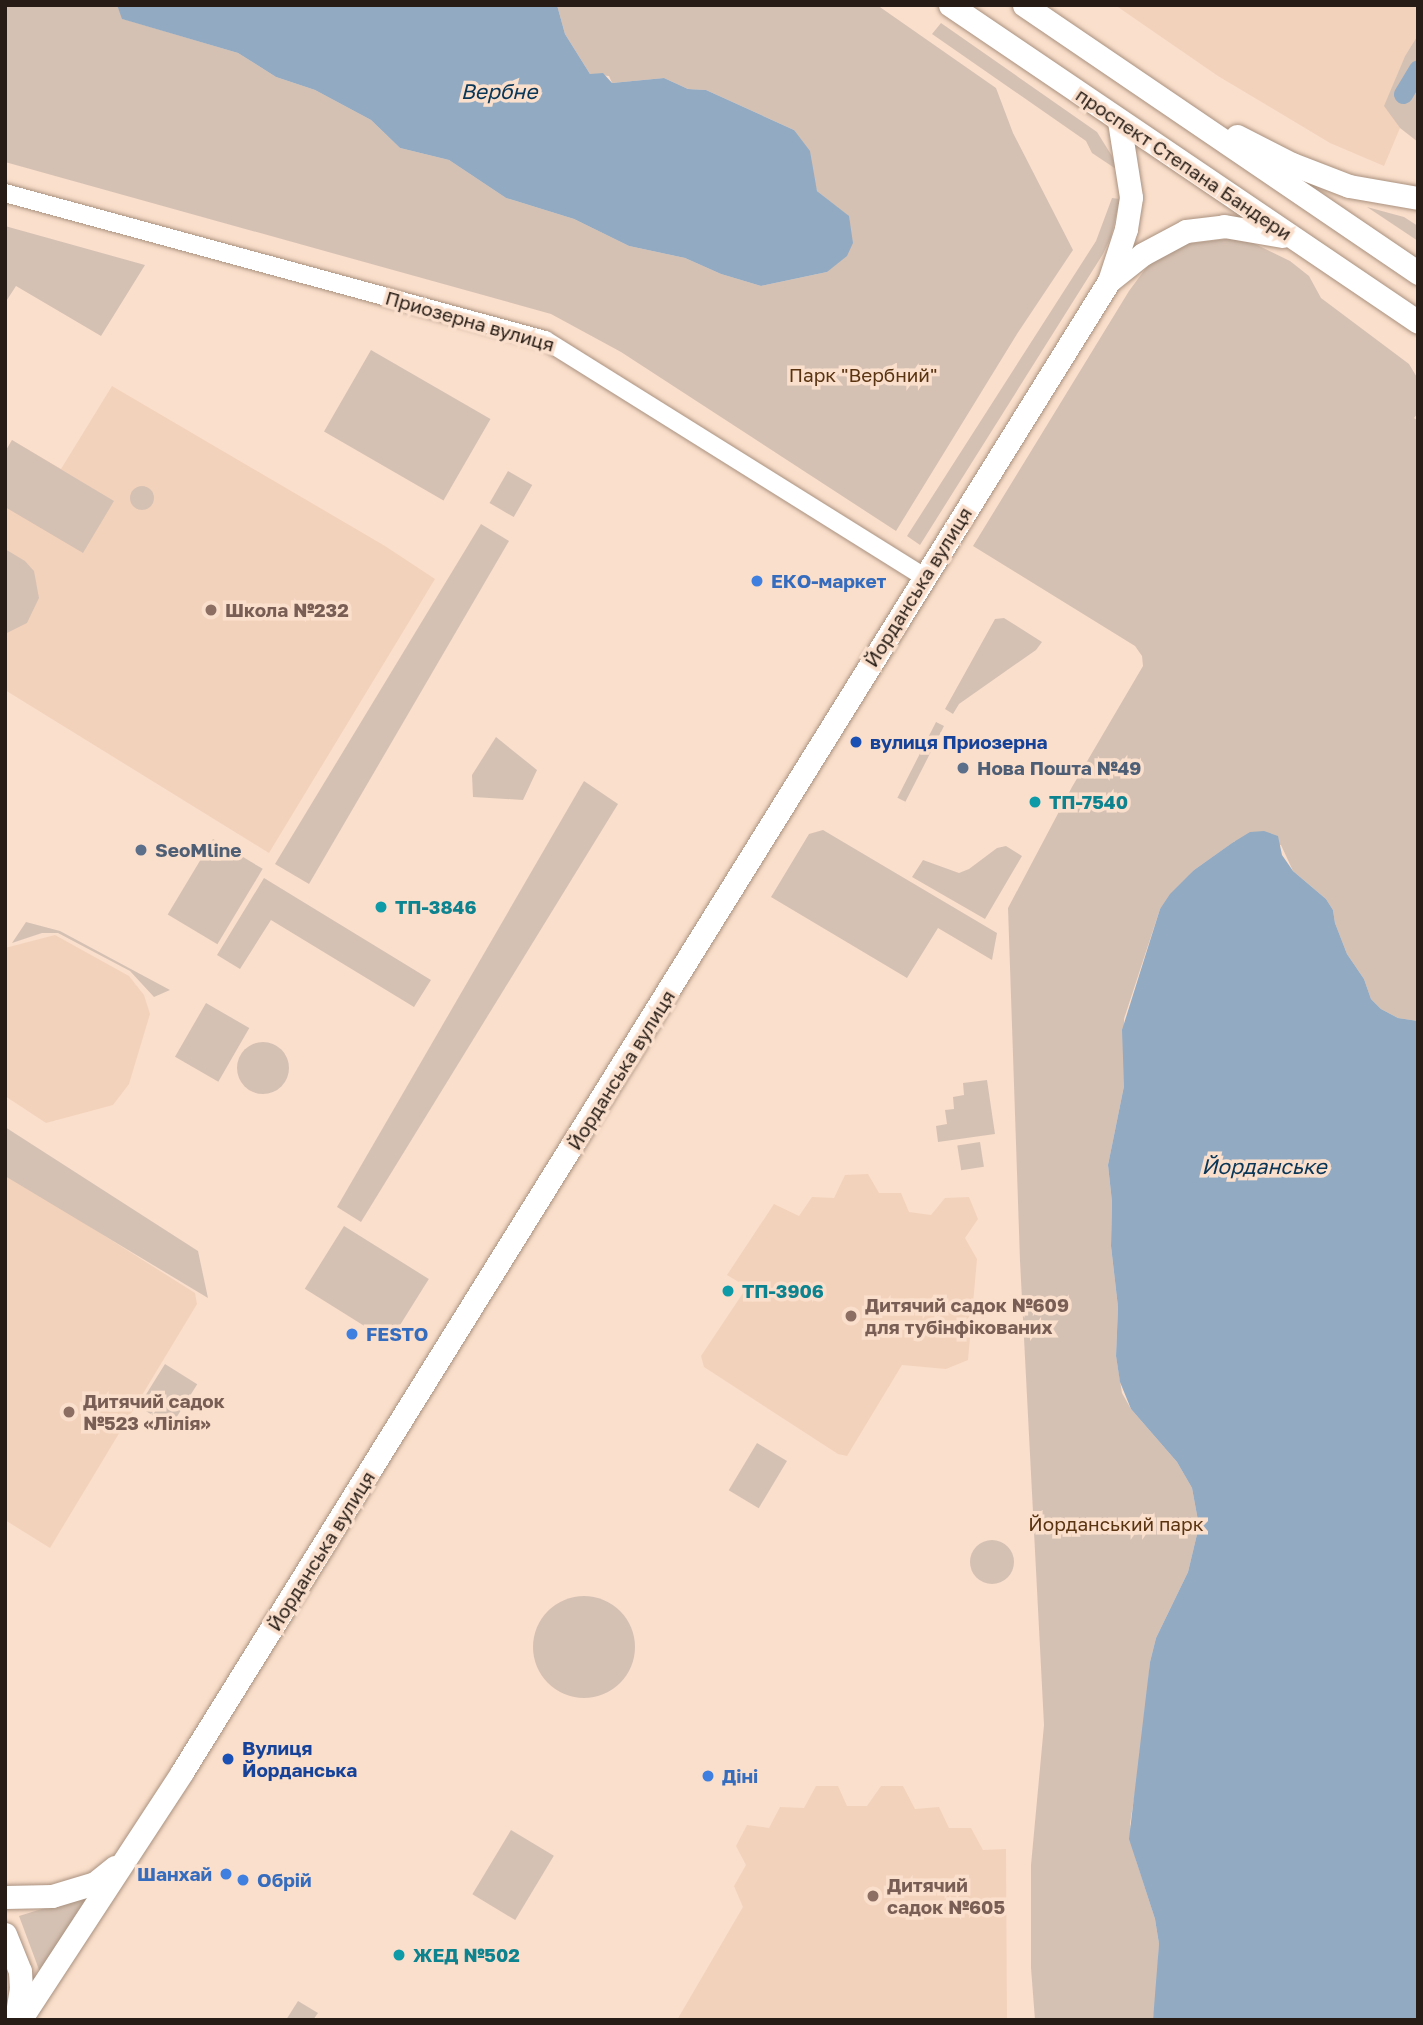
<!DOCTYPE html>
<meta charset="utf-8">
<style>
body{margin:0}
#map{position:relative;width:1423px;height:2025px;overflow:hidden;background:#fadfcc;font-family:"Golos Text",sans-serif}
div>[style]{position:absolute}
.built>*{inset:0;background:#f3d2bb}
.green>*{inset:0;background:#d5c1b3;transform-origin:0 0}
.round{border-radius:50%}
.water>*{inset:0;background:#92abc3}
.canal>*{height:19px;margin:-9.5px;padding:0 9.5px;transform-origin:9.5px;border-radius:9.5px;background:#92abc3}
.roads{filter:drop-shadow(0 0 2px #a9917f) drop-shadow(0 0 2px #a9917f)}
.minor>*{height:18px;margin:-9px;padding:0 9px;transform-origin:9px;border-radius:9px;background:#fff}
.major>*{height:23px;margin:-11.5px;padding:0 11.5px;transform-origin:11.5px;border-radius:11.5px;background:#fff}
.dots>*{width:19px;height:19px;translate:-50% -50%;box-sizing:border-box;border:4px solid #fadfcc;border-radius:50%}
span{translate:-50% -50%;white-space:nowrap;text-align:center;line-height:1.15;-webkit-text-stroke:7px #fadfcc;paint-order:stroke}
.street-label{font-size:19px;color:#271d16}
.park-label{font-size:19px;color:#5a3310}
.shop-label{font-size:19px;color:#366cbe;font-weight:700}
.left{translate:0 -50%;text-align:left}
.right{translate:-100% -50%;text-align:right}
.education-label{font-size:19px;color:#785e54;font-weight:700}
.transit-label{font-size:19px;color:#164399;font-weight:700}
.service-label{font-size:19px;color:#4e5e75;font-weight:700}
.culture-label{font-size:19px;color:#0d838f;font-weight:700}
.water-label{font-size:21px;color:#093556;font-style:italic}
.frame{position:absolute;inset:0;border:7px solid #271d16;pointer-events:none}
</style>
<div id="map">
<div class="built">
<i style="clip-path:polygon(1115px 5px,1418px 5px,1418px 35px,1405px 56px,1385px 105px,1400px 128px,1384px 166px,1330px 143px,1218px 76px)"></i>
<i style="clip-path:polygon(112px 386px,385px 546px,435px 579px,269px 853px,5px 690px,5px 452px,12px 440px,61px 469px)"></i>
<i style="clip-path:polygon(55px 935px,129px 976px,144px 995px,150px 1014px,129px 1084px,113px 1105px,46px 1123px,5px 1096px,5px 948px)"></i>
<i style="clip-path:polygon(5px 1173px,195px 1293px,197px 1304px,50px 1548px,5px 1520px)"></i>
<i style="clip-path:polygon(868px 1174px,879px 1193px,901px 1193px,909px 1212px,931px 1215px,945px 1198px,969px 1197px,978px 1219px,965px 1238px,977px 1259px,968px 1360px,946px 1369px,902px 1365px,847px 1456px,838px 1454px,704px 1367px,701px 1356px,747px 1287px,727px 1275px,774px 1204px,799px 1216px,812px 1197px,834px 1198px,845px 1175px)"></i>
<i style="clip-path:polygon(816px 1786px,838px 1786px,847px 1806px,867px 1806px,881px 1786px,903px 1786px,915px 1809px,939px 1807px,949px 1828px,971px 1828px,983px 1850px,1006px 1849px,1007px 2020px,677px 2020px,743px 1907px,734px 1886px,746px 1865px,736px 1846px,747px 1825px,769px 1828px,780px 1807px,804px 1808px)"></i>
</div>
<div class="green">
<i style="clip-path:polygon(5px 5px,117px 5px,123px 19px,238px 53px,276px 77px,315px 90px,371px 120px,400px 148px,449px 160px,506px 198px,574px 219px,629px 246px,685px 258px,721px 274px,761px 286px,827px 272px,848px 216px,817px 191px,794px 130px,706px 90px,688px 89px,664px 78px,612px 83px,609px 76px,590px 74px,565px 34px,557px 5px,877px 5px,996px 88px,1013px 133px,1073px 250px,1017px 334px,896px 531px,621px 352px,551px 314px,5px 162px)"></i>
<i style="clip-path:polygon(941px 23px,1097px 132px,1112px 156px,1116px 169px,1092px 153px,1086px 141px,932px 34px)"></i>
<i style="clip-path:polygon(1418px 35px,1418px 142px,1400px 128px,1384px 106px,1405px 56px)"></i>
<i style="clip-path:polygon(1112px 198px,1120px 199px,1111px 237px,1103px 254px,920px 545px,907px 536px,1096px 241px)"></i>
<i style="clip-path:polygon(1367px 207px,1404px 217px,1418px 226px,1418px 241px)"></i>
<i style="clip-path:polygon(5px 226px,145px 265px,101px 336px,16px 286px,5px 303px)"></i>
<i style="clip-path:polygon(1227px 239px,1247px 240px,1290px 261px,1309px 276px,1321px 298px,1409px 364px,1418px 379px,1418px 413px,1414px 418px,1418px 421px,1418px 1021px,1398px 1018px,1381px 1009px,1371px 999px,1364px 979px,1347px 954px,1335px 923px,1333px 910px,1326px 899px,1293px 871px,1281px 845px,1235px 841px,1194px 870px,1160px 909px,1124px 1019px,1124px 1086px,1108px 1165px,1112px 1202px,1111px 1246px,1118px 1307px,1116px 1356px,1122px 1393px,1131px 1409px,1177px 1462px,1192px 1488px,1199px 1526px,1188px 1572px,1156px 1638px,1150px 1662px,1142px 1749px,1130px 1824px,1136px 1860px,1155px 1919px,1159px 1944px,1157px 1991px,1153px 2020px,1035px 2020px,1031px 1968px,1031px 1865px,1044px 1725px,1020px 1261px,1008px 908px,1072px 787px,1143px 666px,1142px 656px,1135px 646px,973px 546px,1129px 291px,1146px 268px,1166px 252px,1185px 244px)"></i>
<i style="left:371px;top:350px;width:138px;height:94px;rotate:30deg"></i>
<i style="clip-path:polygon(12px 440px,114px 501px,83px 553px,5px 507px,5px 452px)"></i>
<i style="left:508px;top:471px;width:28px;height:37px;rotate:30deg"></i>
<i class="round" style="left:130px;top:486px;width:24px;height:24px"></i>
<i style="clip-path:polygon(481px 524px,509px 541px,309px 884px,275px 864px)"></i>
<i style="clip-path:polygon(5px 549px,25px 561px,34px 571px,39px 598px,27px 623px,5px 634px)"></i>
<i style="clip-path:polygon(1004px 618px,1042px 642px,1036px 650px,959px 704px,953px 714px,945px 709px,995px 619px)"></i>
<i style="left:936px;top:722px;width:9px;height:85px;rotate:27deg"></i>
<i style="clip-path:polygon(496px 737px,537px 770px,523px 800px,473px 797px,472px 775px)"></i>
<i style="clip-path:polygon(584px 781px,618px 804px,361px 1222px,337px 1207px)"></i>
<i style="clip-path:polygon(823px 830px,997px 933px,992px 960px,938px 928px,907px 978px,771px 897px,809px 834px)"></i>
<i style="left:213px;top:839px;width:58px;height:88px;rotate:31deg"></i>
<i style="clip-path:polygon(1006px 846px,1022px 856px,985px 919px,912px 877px,923px 860px,959px 873px,969px 869px,997px 848px)"></i>
<i style="clip-path:polygon(264px 878px,431px 980px,414px 1007px,271px 920px,240px 969px,217px 955px)"></i>
<i style="clip-path:polygon(26px 922px,60px 931px,170px 990px,154px 997px,130px 971px,58px 933px,42px 933px,12px 943px)"></i>
<i style="left:206px;top:1003px;width:50px;height:62px;rotate:30deg"></i>
<i class="round" style="left:237px;top:1042px;width:52px;height:52px"></i>
<i style="clip-path:polygon(987px 1080px,995px 1134px,938px 1142px,936px 1126px,947px 1124px,945px 1110px,954px 1109px,953px 1097px,964px 1095px,963px 1083px)"></i>
<i style="clip-path:polygon(5px 1127px,198px 1251px,208px 1298px,5px 1176px)"></i>
<i style="left:980px;top:1142px;width:25px;height:23px;rotate:81deg"></i>
<i style="left:344px;top:1226px;width:100px;height:74px;rotate:32deg"></i>
<i style="left:165px;top:1364px;width:38px;height:50px;rotate:32deg"></i>
<i style="left:757px;top:1443px;width:35px;height:55px;rotate:31deg"></i>
<i class="round" style="left:970px;top:1540px;width:44px;height:44px"></i>
<i class="round" style="left:533px;top:1596px;width:102px;height:102px"></i>
<i style="left:511px;top:1830px;width:50px;height:75px;rotate:31deg"></i>
<i style="clip-path:polygon(97px 1892px,41px 1975px,19px 1916px)"></i>
<i style="clip-path:polygon(298px 2001px,318px 2013px,313px 2020px,286px 2020px)"></i>
</div>
<div class="water">
<i style="clip-path:polygon(117px 5px,557px 5px,565px 34px,590px 74px,603px 73px,612px 83px,664px 78px,688px 89px,706px 90px,794px 130px,810px 151px,817px 191px,849px 216px,853px 243px,847px 256px,827px 272px,761px 286px,721px 274px,685px 258px,629px 246px,574px 219px,506px 198px,449px 160px,400px 148px,371px 120px,315px 90px,276px 77px,238px 53px,122px 19px)"></i>
<i style="clip-path:polygon(1264px 831px,1278px 836px,1282px 855px,1293px 871px,1326px 899px,1333px 910px,1335px 923px,1347px 954px,1364px 979px,1371px 999px,1381px 1009px,1398px 1018px,1418px 1021px,1418px 2020px,1153px 2020px,1159px 1944px,1155px 1919px,1129px 1839px,1150px 1662px,1156px 1638px,1188px 1572px,1199px 1526px,1192px 1488px,1177px 1462px,1131px 1409px,1120px 1382px,1116px 1356px,1118px 1307px,1111px 1246px,1112px 1202px,1108px 1165px,1124px 1086px,1122px 1030px,1160px 909px,1170px 894px,1194px 870px,1232px 843px,1250px 832px)"></i>
</div>
<div class="canal">
<i style="left:1403px;top:94px;width:29px;rotate:-59deg"></i>
</div>
<div class="roads">
<div class="minor">
<i style="left:5px;top:193px;width:560px;rotate:15.23deg"></i>
<i style="left:545px;top:340px;width:447px;rotate:32deg"></i>
</div>
<div class="major">
<i style="left:950px;top:5px;width:565px;rotate:34.11deg"></i>
<i style="left:1024px;top:5px;width:477px;rotate:34.2deg"></i>
<i style="left:1237px;top:136px;width:62px;rotate:27deg"></i>
<i style="left:1292px;top:164px;width:61px;rotate:21.1deg"></i>
<i style="left:1349px;top:186px;width:70px;rotate:9.9deg"></i>
<i style="left:1109px;top:281px;width:43px;rotate:-38.5deg"></i>
<i style="left:1143px;top:254px;width:49px;rotate:-28.1deg"></i>
<i style="left:1186px;top:231px;width:38px;rotate:-7deg"></i>
<i style="left:1224px;top:226px;width:59px;rotate:9.8deg"></i>
<i style="left:5px;top:1897px;width:47px;rotate:-1.2deg"></i>
<i style="left:52px;top:1896px;width:45px;rotate:-16.8deg"></i>
<i style="left:95px;top:1883px;width:26px;rotate:-39deg"></i>
<i style="left:5px;top:1934px;width:40px;rotate:68deg"></i>
<i style="left:20px;top:1971px;width:17px;rotate:87deg"></i>
<i style="left:21px;top:1988px;width:32px;rotate:99deg"></i>
<i style="left:20px;top:2020px;width:296px;rotate:-56.8deg"></i>
<i style="left:182px;top:1772px;width:1756px;rotate:-58.13deg"></i>
<i style="left:1109px;top:281px;width:55px;rotate:-71.9deg"></i>
<i style="left:1126px;top:229px;width:32px;rotate:-81deg"></i>
<i style="left:1131px;top:197px;width:77px;rotate:-99deg"></i>
</div>
</div>
<div class="dots">
<i style="left:757px;top:581px;background:#3f7fe0"></i>
<i style="left:211px;top:610px;background:#8d6e63"></i>
<i style="left:856px;top:742px;background:#1a4fb4"></i>
<i style="left:963px;top:768px;background:#5c6f8a"></i>
<i style="left:1035px;top:802px;background:#0f9aa8"></i>
<i style="left:141px;top:850px;background:#5c6f8a"></i>
<i style="left:381px;top:907px;background:#0f9aa8"></i>
<i style="left:728px;top:1291px;background:#0f9aa8"></i>
<i style="left:851px;top:1316px;background:#8d6e63"></i>
<i style="left:352px;top:1334px;background:#3f7fe0"></i>
<i style="left:69px;top:1412px;background:#8d6e63"></i>
<i style="left:228px;top:1759px;background:#1a4fb4"></i>
<i style="left:708px;top:1776px;background:#3f7fe0"></i>
<i style="left:226px;top:1874px;background:#3f7fe0"></i>
<i style="left:243px;top:1880px;background:#3f7fe0"></i>
<i style="left:873px;top:1896px;background:#8d6e63"></i>
<i style="left:399px;top:1955px;background:#0f9aa8"></i>
</div>
<div class="street-label">
<span style="left:1184px;top:164px;rotate:34deg">проспект Степана Бандери</span>
<span style="left:470px;top:321px;rotate:16deg">Приозерна вулиця</span>
<span style="left:918px;top:587px;rotate:-58deg">Йорданська вулиця</span>
<span style="left:621px;top:1070px;rotate:-58deg">Йорданська вулиця</span>
<span style="left:321px;top:1551px;rotate:-58deg">Йорданська вулиця</span>
</div>
<div class="park-label">
<span style="left:863px;top:375px">Парк "Вербний"</span>
<span style="left:1116px;top:1524px">Йорданський парк</span>
</div>
<div class="shop-label">
<span class="left" style="left:771px;top:581px">ЕКО-маркет</span>
<span class="left" style="left:366px;top:1334px">FESTO</span>
<span class="left" style="left:722px;top:1776px">Діні</span>
<span class="right" style="left:212px;top:1874px">Шанхай</span>
<span class="left" style="left:257px;top:1880px">Обрій</span>
</div>
<div class="education-label">
<span class="left" style="left:225px;top:610px">Школа №232</span>
<span class="left" style="left:865px;top:1316px">Дитячий садок №609<br>для тубінфікованих</span>
<span class="left" style="left:83px;top:1412px">Дитячий садок<br>№523 «Лілія»</span>
<span class="left" style="left:887px;top:1896px">Дитячий<br>садок №605</span>
</div>
<div class="transit-label">
<span class="left" style="left:870px;top:742px">вулиця Приозерна</span>
<span class="left" style="left:242px;top:1759px">Вулиця<br>Йорданська</span>
</div>
<div class="service-label">
<span class="left" style="left:977px;top:768px">Нова Пошта №49</span>
<span class="left" style="left:155px;top:850px">SeoMline</span>
</div>
<div class="culture-label">
<span class="left" style="left:1049px;top:802px">ТП-7540</span>
<span class="left" style="left:395px;top:907px">ТП-3846</span>
<span class="left" style="left:742px;top:1291px">ТП-3906</span>
<span class="left" style="left:413px;top:1955px">ЖЕД №502</span>
</div>
<div class="water-label">
<span style="left:499px;top:91px">Вербне</span>
<span style="left:1264px;top:1166px">Йорданське</span>
</div>
<div class="frame"></div>
</div>
